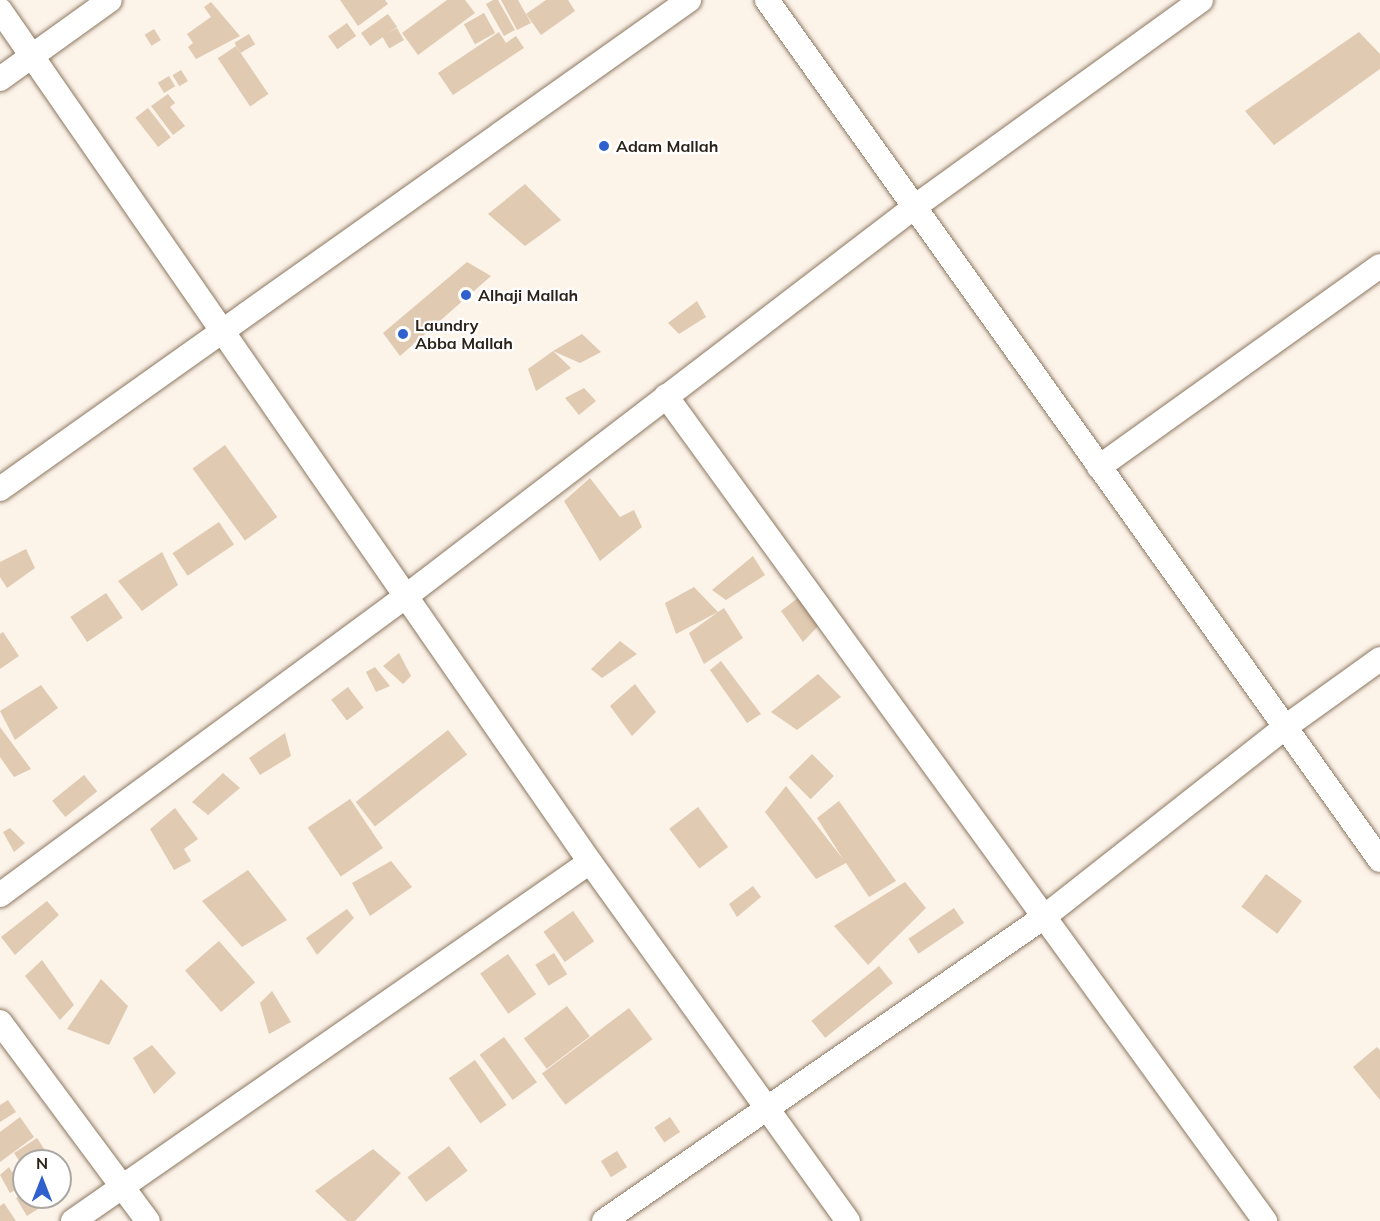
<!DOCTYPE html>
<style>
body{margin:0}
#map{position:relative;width:1380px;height:1221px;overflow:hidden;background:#fcf3e9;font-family:Mulish,sans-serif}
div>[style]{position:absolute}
.building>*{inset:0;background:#e0cab1;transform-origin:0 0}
.roads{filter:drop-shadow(0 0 2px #8d7861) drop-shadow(0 0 2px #8d7861)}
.minor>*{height:24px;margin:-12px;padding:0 12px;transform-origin:12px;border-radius:12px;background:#fff}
.dots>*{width:16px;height:16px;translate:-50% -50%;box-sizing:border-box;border:3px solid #fff;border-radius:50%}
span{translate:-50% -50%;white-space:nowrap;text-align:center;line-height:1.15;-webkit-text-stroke:4.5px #fff;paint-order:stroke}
.poi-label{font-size:16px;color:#2b2319;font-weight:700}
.left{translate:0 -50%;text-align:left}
.north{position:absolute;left:12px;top:1149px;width:60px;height:60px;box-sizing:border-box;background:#fff;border:2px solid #aaa7a3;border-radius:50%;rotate:0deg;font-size:16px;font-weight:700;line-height:24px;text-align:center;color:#2b2319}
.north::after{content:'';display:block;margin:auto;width:21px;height:27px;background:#2f60ce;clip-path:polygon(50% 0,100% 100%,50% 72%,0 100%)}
</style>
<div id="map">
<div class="building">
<i style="clip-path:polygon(340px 0,385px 0,388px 4px,358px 26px)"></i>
<i style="clip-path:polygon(447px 0,465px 0,475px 13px,418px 55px,402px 33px)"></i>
<i style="clip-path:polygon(493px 0,498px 0,515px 30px,504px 36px,486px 4px)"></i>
<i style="clip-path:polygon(501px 0,518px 0,531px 23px,517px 30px)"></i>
<i style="clip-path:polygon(546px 0,568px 0,575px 11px,541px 35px,526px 14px)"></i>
<i style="clip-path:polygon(211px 2px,240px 36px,196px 59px,188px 47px,193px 43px,187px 34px,211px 17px,204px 7px)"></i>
<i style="left:484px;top:13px;width:23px;height:23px;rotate:61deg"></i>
<i style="left:388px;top:14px;width:16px;height:33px;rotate:55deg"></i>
<i style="left:347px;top:23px;width:16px;height:23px;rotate:55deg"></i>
<i style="left:397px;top:28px;width:14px;height:17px;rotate:60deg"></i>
<i style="left:154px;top:29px;width:13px;height:11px;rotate:58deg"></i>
<i style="clip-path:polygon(499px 32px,506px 43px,516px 36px,524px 48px,453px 95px,438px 73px)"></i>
<i style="clip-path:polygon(1359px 32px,1380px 54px,1380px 69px,1274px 145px,1245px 111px)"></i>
<i style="left:249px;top:34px;width:12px;height:17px;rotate:59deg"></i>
<i style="left:236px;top:46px;width:58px;height:22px;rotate:56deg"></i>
<i style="left:181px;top:70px;width:13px;height:10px;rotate:58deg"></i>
<i style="left:169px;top:76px;width:12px;height:13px;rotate:59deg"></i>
<i style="clip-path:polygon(168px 94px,175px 103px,170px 107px,185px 126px,173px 135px,151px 106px)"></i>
<i style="left:148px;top:108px;width:37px;height:16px;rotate:52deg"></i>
<i style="clip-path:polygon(525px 184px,561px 220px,525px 246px,488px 214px)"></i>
<i style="clip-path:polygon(467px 262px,491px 276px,400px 356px,383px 333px)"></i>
<i style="clip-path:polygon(697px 301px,706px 317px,679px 334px,668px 323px)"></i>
<i style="clip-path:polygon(582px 334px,601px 352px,580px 363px,553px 351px)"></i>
<i style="clip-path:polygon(553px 351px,571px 368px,536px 391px,528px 369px)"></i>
<i style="clip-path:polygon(584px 388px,596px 401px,579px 415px,565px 398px)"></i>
<i style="left:225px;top:445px;width:89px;height:40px;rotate:54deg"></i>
<i style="clip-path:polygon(590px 478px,620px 517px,634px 510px,642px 527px,600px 561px,564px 501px)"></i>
<i style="left:219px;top:522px;width:27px;height:56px;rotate:56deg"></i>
<i style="clip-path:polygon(26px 549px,35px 568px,7px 588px,0 577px,0 562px)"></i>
<i style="clip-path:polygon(162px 552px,178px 585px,142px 611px,118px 581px)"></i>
<i style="clip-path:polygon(753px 556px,765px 575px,726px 600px,712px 590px)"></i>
<i style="clip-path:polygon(694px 587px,718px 612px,724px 608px,743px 638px,704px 664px,689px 633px,718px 612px,676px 634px,665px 603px)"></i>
<i style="left:106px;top:593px;width:30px;height:43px;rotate:56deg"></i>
<i style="clip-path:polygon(803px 594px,822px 622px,803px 642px,781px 611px)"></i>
<i style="clip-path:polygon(3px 632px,19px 656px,0 669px,0 634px)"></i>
<i style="clip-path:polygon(620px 641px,637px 654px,602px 678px,591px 669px)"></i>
<i style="clip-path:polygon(399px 653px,411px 676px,403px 684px,383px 666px)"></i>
<i style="clip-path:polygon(721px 661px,761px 714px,747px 723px,710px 670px)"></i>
<i style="clip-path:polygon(375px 667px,390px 686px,376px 692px,366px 672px)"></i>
<i style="clip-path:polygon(818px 674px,841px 697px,797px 730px,771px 712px)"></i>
<i style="clip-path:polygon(635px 684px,656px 712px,632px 736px,610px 706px)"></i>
<i style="clip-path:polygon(41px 685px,58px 708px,15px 740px,0 711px)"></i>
<i style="left:348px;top:687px;width:26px;height:21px;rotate:53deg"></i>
<i style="clip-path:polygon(0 727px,31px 769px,14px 777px,0 757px)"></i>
<i style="left:448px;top:730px;width:31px;height:117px;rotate:52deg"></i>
<i style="clip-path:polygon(285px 733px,291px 756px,260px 775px,249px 758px)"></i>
<i style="left:812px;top:754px;width:31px;height:33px;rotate:45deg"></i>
<i style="clip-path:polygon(223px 773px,240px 788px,208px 815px,192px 802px)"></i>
<i style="left:84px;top:775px;width:21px;height:41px;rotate:51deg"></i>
<i style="clip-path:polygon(786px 786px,843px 859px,817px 818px,839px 801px,896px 881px,869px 897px,846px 863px,816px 879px,765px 812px)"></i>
<i style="left:350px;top:799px;width:59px;height:51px;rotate:56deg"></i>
<i style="left:698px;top:807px;width:50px;height:36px;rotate:53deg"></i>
<i style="clip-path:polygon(175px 808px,198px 839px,184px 849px,191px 861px,174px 870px,150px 829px)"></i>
<i style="clip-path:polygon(10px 828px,25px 843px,14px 852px,3px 832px)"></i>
<i style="clip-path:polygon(391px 861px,412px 887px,370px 916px,352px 883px)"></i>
<i style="clip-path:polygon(248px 870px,287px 920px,242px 947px,202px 901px)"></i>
<i style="left:1266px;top:874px;width:45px;height:41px;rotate:37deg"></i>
<i style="clip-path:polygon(905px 882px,926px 908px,868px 965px,834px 926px)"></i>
<i style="clip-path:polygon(753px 886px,761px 897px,737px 917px,729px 904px)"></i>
<i style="clip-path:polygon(47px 901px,59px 915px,15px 955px,1px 937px)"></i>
<i style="left:954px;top:908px;width:18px;height:55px;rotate:56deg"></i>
<i style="clip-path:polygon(347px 909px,354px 918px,317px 955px,306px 938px)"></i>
<i style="left:573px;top:911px;width:37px;height:36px;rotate:55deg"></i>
<i style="left:219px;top:941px;width:55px;height:45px;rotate:49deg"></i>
<i style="left:554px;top:953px;width:25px;height:22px;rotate:58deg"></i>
<i style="left:508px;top:954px;width:49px;height:34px;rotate:55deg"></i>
<i style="clip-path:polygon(42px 960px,74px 1005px,60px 1020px,25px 976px)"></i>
<i style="left:879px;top:966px;width:22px;height:87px;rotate:51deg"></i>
<i style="clip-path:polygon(101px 979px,128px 1006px,109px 1045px,67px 1029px)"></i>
<i style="clip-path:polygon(272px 991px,291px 1022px,269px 1034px,260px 1003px)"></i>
<i style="left:567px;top:1006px;width:38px;height:54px;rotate:53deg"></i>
<i style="left:629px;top:1008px;width:39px;height:109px;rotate:53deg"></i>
<i style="left:504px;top:1037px;width:56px;height:30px;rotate:54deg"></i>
<i style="clip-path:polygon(152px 1045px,176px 1073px,154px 1094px,133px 1058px)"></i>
<i style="clip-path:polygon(1377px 1047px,1380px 1050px,1380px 1100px,1353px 1067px)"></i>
<i style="left:475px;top:1060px;width:55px;height:32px;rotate:55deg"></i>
<i style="clip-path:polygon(8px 1100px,16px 1112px,0 1122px,0 1105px)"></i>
<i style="clip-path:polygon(20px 1117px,34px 1137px,0 1162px,0 1132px)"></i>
<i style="left:670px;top:1117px;width:18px;height:19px;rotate:56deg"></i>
<i style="clip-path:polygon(37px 1138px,52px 1161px,24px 1161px,24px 1168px,14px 1153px)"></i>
<i style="left:449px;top:1146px;width:31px;height:52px;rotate:53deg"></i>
<i style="clip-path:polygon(373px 1149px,401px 1173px,355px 1221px,347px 1221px,315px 1191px)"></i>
<i style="left:617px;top:1151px;width:19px;height:19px;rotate:58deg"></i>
<i style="clip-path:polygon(9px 1167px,12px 1172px,20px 1167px,24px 1174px,24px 1185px,10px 1193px,0 1175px)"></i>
<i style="clip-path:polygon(60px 1172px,70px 1187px,60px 1193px)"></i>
<i style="clip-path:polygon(24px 1194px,24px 1197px,39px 1197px,44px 1205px,27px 1216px,16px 1198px)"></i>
<i style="clip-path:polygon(4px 1203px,16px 1221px,0 1221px,0 1206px)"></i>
</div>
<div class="roads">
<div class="minor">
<i style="left:767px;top:0;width:1056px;rotate:54.52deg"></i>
<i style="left:0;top:10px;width:1036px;rotate:55.3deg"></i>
<i style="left:590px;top:862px;width:442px;rotate:54.3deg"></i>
<i style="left:0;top:79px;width:135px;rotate:-35.7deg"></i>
<i style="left:666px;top:396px;width:1020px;rotate:54.02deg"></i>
<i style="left:1099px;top:467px;width:345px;rotate:-35.6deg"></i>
<i style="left:0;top:489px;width:845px;rotate:-35.36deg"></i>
<i style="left:0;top:895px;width:503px;rotate:-36.35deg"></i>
<i style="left:405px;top:597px;width:640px;rotate:-37.44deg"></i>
<i style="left:913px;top:208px;width:355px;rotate:-35.8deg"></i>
<i style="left:0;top:1022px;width:248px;rotate:53.4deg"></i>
<i style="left:73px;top:1221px;width:629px;rotate:-34.78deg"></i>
<i style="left:604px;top:1221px;width:535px;rotate:-34.64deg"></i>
<i style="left:1044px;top:917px;width:305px;rotate:-38.2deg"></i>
<i style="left:1284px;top:728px;width:118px;rotate:-35.7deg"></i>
</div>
</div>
<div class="dots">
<i style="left:604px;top:146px;background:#2f60ce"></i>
<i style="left:466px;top:295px;background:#2f60ce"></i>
<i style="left:403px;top:334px;background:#2f60ce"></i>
</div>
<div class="poi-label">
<span class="left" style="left:616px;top:146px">Adam Mallah</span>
<span class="left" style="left:478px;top:295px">Alhaji Mallah</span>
<span class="left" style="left:415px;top:334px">Laundry<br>Abba Mallah</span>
</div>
<div class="north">N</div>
</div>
